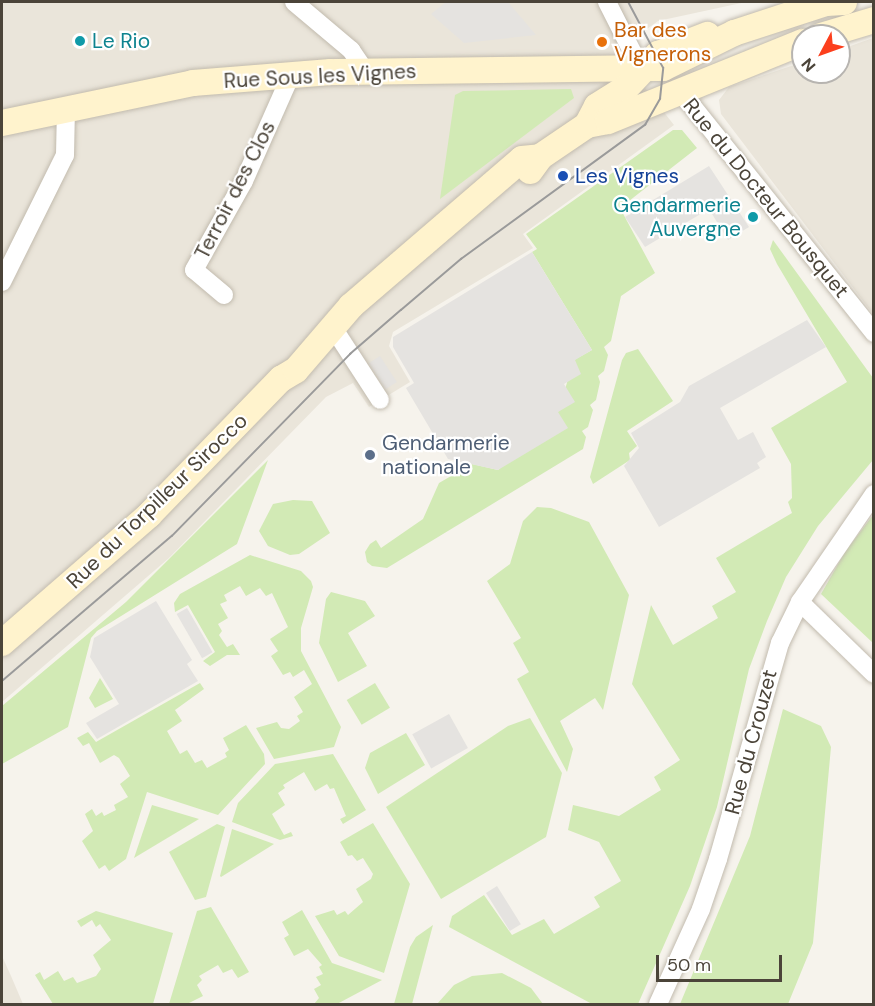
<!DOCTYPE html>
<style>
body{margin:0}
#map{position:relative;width:875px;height:1006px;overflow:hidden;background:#f6f3ec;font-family:"DM Sans",sans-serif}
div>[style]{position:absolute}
.residential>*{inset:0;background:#eae5da}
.green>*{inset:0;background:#d2eab5;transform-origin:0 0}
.parking>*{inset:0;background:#e5e3e0;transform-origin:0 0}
.roads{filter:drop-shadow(0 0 2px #c2bbae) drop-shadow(0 0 2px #c2bbae)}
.street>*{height:18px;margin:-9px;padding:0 9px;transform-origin:9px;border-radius:9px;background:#fff}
.secondary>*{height:26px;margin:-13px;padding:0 13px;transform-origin:13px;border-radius:13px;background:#fff3cd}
.tram>*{height:1.5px;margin:-0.75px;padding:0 0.75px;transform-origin:0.75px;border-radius:0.75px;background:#9a9a9a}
.dots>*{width:16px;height:16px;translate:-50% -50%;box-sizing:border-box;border:3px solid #fff;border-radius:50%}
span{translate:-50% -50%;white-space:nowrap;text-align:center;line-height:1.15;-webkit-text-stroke:4.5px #fff;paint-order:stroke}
.food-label{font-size:21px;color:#c56008}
.left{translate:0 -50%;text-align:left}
.culture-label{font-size:21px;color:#0d838f}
.right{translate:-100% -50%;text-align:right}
.street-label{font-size:21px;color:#4b4439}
.transit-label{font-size:21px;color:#164399}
.service-label{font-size:21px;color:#4e5e75}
.frame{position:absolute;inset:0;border:3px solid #4b4439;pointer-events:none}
.north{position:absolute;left:791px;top:24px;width:60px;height:60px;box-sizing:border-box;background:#fff;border:2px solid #b7b4b0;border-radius:50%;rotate:229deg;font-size:16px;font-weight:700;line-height:24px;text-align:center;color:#4b4439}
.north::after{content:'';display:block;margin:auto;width:21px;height:27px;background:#fc3f1d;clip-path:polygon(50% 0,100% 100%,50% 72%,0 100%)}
.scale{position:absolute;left:656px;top:955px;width:126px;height:27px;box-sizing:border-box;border:3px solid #4b4439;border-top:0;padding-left:8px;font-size:18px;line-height:21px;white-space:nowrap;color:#4b4439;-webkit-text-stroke:4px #fff;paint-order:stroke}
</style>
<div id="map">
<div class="residential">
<i style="clip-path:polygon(2px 2px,746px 2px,658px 21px,616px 51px,674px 125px,523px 234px,533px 248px,393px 332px,389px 346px,410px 382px,369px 407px,353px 383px,326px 397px,169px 558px,2px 702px)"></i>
<i style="clip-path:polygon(873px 38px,874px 38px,873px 314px,721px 114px,719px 100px,729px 87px,803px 62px,803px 72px,839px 72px,839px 50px)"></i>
<i style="clip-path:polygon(2px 956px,11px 976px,23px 1004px,2px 1004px)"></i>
</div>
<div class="green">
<i style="clip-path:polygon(571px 89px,574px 98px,440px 199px,455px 95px,463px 91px)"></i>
<i style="clip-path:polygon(673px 130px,682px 130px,697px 148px,620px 208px,655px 273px,621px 296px,611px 341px,604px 347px,608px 355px,604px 371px,598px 376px,600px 382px,596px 400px,590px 405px,593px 410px,588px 427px,582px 431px,586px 437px,583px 449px,387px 568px,372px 566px,367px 562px,365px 552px,370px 544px,376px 540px,381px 548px,423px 519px,439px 483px,472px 464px,498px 470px,558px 412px,574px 360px,592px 350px,532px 252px,537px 249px,526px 234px)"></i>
<i style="clip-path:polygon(773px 240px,873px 378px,873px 460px,818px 526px,786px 577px,767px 621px,749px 669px,717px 807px,690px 886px,638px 1004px,592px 1004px,449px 927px,452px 916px,484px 895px,512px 935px,544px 919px,554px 934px,600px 907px,594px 897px,621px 881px,599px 842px,568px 830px,573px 805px,619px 816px,661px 790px,654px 777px,680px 760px,632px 684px,651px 605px,673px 645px,718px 618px,712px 606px,736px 592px,716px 558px,792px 513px,788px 502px,792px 498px,791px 464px,771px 428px,847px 382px,777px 264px,770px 249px)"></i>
<i style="clip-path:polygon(638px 349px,673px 401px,627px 431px,637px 446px,629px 453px,630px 460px,593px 484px,590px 477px,622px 360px,626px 353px)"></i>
<i style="clip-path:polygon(268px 460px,237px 544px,97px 631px,91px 638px,68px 727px,2px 764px,2px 706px,126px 602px)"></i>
<i style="clip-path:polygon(293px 500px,312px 501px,330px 533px,299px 554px,290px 555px,268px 546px,259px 531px,273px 504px)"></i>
<i style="clip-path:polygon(537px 507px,551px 508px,589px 522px,629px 595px,603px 710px,595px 698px,560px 721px,573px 749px,567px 772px,517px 679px,529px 672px,513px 643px,521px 638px,487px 581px,510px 564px,523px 521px)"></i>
<i style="clip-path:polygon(873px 515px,873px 643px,821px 594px,845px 552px)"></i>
<i style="clip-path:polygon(250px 555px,301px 571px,311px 581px,313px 587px,301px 628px,301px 651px,341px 727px,334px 747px,274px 759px,256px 728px,277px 722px,281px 728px,289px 729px,300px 721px,297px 716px,303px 712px,294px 697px,312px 684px,304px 670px,293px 677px,290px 672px,283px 675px,271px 656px,278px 651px,270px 639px,288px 627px,272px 593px,266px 596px,260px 588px,246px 596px,240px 586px,224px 595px,227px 601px,220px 604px,228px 618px,218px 624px,222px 631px,219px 635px,227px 647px,233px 644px,240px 655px,227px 655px,210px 666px,203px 661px,215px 652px,188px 605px,175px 612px,174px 603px,180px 594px)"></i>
<i style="clip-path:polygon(331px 592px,365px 601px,375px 616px,348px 633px,367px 666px,338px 682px,319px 643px,326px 599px)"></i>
<i style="clip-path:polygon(100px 678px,113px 699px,95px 708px,89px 698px)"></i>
<i style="clip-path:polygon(200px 683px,204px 689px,175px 710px,182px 721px,167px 731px,180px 754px,187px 750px,195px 763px,202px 760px,207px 768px,227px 757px,225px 753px,229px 750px,223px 738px,246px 725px,264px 754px,265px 764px,218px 815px,147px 792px,126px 859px,109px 871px,105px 865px,99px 869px,82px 841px,93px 831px,85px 814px,92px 809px,96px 816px,102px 812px,104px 816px,116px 810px,114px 805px,128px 797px,120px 784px,130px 776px,119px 758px,114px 755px,100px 763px,89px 743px,83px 746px,77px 738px,88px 732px,96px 742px)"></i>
<i style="left:375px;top:683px;width:29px;height:33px;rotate:59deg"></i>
<i style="clip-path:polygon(783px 709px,821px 726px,831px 747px,813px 943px,788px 1004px,680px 1004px,750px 836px)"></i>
<i style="clip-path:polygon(530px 718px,562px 773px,546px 837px,441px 899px,386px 807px,508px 726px)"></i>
<i style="clip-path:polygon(406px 733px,425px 765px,378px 794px,365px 768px,370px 753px)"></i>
<i style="clip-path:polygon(333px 754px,366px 810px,343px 824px,340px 819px,346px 816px,334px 788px,330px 789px,327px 784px,315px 791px,304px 772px,283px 785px,285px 788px,278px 793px,285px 805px,272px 814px,284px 835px,291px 832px,293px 836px,280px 840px,232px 822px,238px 803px,275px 764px)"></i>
<i style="clip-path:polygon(152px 805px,199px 819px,134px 858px)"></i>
<i style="clip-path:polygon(373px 823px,410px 884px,384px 973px,339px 956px,315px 916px,334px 910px,337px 915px,345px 911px,348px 915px,363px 902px,356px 889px,371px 879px,373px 874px,363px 858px,357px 861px,352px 855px,348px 856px,340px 842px)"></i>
<i style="clip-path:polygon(217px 824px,225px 827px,206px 897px,195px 900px,169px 852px)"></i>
<i style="clip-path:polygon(232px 829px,274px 844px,221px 877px,220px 876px)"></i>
<i style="clip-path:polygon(211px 907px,249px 972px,238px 978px,232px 969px,223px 973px,218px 965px,199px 976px,202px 980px,197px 985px,203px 996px,187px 1004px,169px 1004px,197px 911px)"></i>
<i style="clip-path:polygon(302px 910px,332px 963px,382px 980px,337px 1004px,314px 1004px,319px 998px,314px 989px,321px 985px,316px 977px,323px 974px,319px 967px,322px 965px,308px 949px,294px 956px,284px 938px,289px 935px,282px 922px)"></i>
<i style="clip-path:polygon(96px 911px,173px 933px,153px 1004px,53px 1004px,35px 975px,40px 972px,44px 980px,58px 971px,64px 981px,73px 977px,77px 983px,96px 976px,101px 969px,93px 955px,111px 940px,100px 924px,96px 927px,92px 920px,81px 927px,77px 921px)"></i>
<i style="clip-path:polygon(433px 925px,412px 1004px,394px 1004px,410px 947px,416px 937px)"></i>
<i style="clip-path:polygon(502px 973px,531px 988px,543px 1004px,437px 1004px,454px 985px,472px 976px)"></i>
</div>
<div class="parking">
<i style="clip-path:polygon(446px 2px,508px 2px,536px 35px,464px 43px,431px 14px)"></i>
<i style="clip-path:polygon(709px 166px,749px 227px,728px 240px,709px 209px,645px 247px,625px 217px)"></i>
<i style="clip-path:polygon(532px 252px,592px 350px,575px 360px,581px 374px,564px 384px,575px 402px,558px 412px,568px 428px,498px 470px,448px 459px,406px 388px,414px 383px,393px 347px,393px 337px)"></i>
<i style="clip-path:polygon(807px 320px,826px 347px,720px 408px,738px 440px,753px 432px,766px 457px,757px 463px,760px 468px,659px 527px,624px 466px,639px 448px,631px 433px,680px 402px,689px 386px)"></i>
<i style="left:380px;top:356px;width:31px;height:14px;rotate:57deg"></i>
<i style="clip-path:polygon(156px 601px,192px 660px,187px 664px,198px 681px,97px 739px,86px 723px,119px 704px,90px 657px,94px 638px)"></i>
<i style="left:187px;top:608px;width:51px;height:12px;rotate:60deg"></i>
<i style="left:449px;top:714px;width:39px;height:42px;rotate:61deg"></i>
<i style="left:497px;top:886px;width:45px;height:13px;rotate:58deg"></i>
</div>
<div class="roads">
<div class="street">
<i style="left:294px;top:2px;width:75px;rotate:40.1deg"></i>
<i style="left:351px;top:50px;width:27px;rotate:56deg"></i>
<i style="left:607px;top:2px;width:77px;rotate:63.1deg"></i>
<i style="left:681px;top:92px;width:309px;rotate:51.3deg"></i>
<i style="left:2px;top:282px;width:142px;rotate:-63.6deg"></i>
<i style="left:65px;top:155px;width:47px;rotate:-88.8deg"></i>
<i style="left:224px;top:295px;width:39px;rotate:-140deg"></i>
<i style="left:194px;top:270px;width:102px;rotate:-60.7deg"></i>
<i style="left:244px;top:181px;width:116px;rotate:-66.1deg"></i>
<i style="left:332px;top:326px;width:88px;rotate:57deg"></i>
<i style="left:800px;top:602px;width:103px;rotate:44.2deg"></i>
<i style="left:658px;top:1004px;width:104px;rotate:-65.6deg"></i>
<i style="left:701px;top:909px;width:53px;rotate:-71.2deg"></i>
<i style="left:718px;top:859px;width:225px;rotate:-74deg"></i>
<i style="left:780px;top:643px;width:46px;rotate:-64deg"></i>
<i style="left:800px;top:602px;width:131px;rotate:-55.6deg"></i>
</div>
<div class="secondary">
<i style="left:821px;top:36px;width:55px;rotate:-16.8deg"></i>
<i style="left:2px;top:123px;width:195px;rotate:-11.8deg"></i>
<i style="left:193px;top:83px;width:138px;rotate:-4.6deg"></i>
<i style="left:331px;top:72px;width:332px;rotate:-0.7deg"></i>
<i style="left:663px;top:68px;width:79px;rotate:-26.2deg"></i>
<i style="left:734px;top:33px;width:97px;rotate:-18.1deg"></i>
<i style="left:826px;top:3px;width:18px;rotate:-3deg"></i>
<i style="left:587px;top:125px;width:21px;rotate:-62deg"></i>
<i style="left:597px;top:106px;width:34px;rotate:-32deg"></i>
<i style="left:626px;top:88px;width:47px;rotate:-46.7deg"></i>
<i style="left:658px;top:54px;width:53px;rotate:-21.2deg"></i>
<i style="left:530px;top:171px;width:17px;rotate:-54deg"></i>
<i style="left:540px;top:157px;width:57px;rotate:-34.2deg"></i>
<i style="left:587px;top:125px;width:21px;rotate:-11deg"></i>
<i style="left:608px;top:121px;width:210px;rotate:-22.1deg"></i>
<i style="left:2px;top:643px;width:195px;rotate:-41deg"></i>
<i style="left:149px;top:515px;width:190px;rotate:-45.9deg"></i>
<i style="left:281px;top:379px;width:17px;rotate:-31deg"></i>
<i style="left:296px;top:370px;width:84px;rotate:-49.3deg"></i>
<i style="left:351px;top:306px;width:225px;rotate:-40.7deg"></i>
<i style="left:522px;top:159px;width:18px;rotate:-6deg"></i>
</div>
</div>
<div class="tram">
<i style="left:2px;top:681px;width:223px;rotate:-40.5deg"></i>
<i style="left:172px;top:536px;width:255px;rotate:-45.6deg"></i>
<i style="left:350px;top:354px;width:67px;rotate:-40.8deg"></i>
<i style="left:401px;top:310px;width:79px;rotate:-40.4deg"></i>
<i style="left:461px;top:259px;width:228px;rotate:-36.1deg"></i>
<i style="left:645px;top:125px;width:30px;rotate:-60deg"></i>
<i style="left:660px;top:99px;width:31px;rotate:-84deg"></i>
<i style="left:663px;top:68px;width:75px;rotate:-117.9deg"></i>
</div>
<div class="dots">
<i style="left:80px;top:41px;background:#0f9aa8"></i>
<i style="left:602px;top:42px;background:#e8710a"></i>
<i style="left:563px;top:176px;background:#1a4fb4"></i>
<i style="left:753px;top:217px;background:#0f9aa8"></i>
<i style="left:370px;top:455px;background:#5c6f8a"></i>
</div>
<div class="food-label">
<span class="left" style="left:614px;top:42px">Bar des<br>Vignerons</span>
</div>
<div class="culture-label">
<span class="left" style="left:92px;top:41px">Le Rio</span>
<span class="right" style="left:741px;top:217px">Gendarmerie<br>Auvergne</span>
</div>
<div class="street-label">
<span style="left:320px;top:76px;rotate:-3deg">Rue Sous les Vignes</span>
<span style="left:235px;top:190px;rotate:-63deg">Terroir des Clos</span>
<span style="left:766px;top:198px;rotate:51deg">Rue du Docteur Bousquet</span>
<span style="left:157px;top:501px;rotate:-44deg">Rue du Torpilleur Sirocco</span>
<span style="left:751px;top:742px;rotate:-75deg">Rue du Crouzet</span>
</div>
<div class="transit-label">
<span class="left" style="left:575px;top:176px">Les Vignes</span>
</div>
<div class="service-label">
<span class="left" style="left:382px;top:455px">Gendarmerie<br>nationale</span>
</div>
<div class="frame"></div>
<div class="north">N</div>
<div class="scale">50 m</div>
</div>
